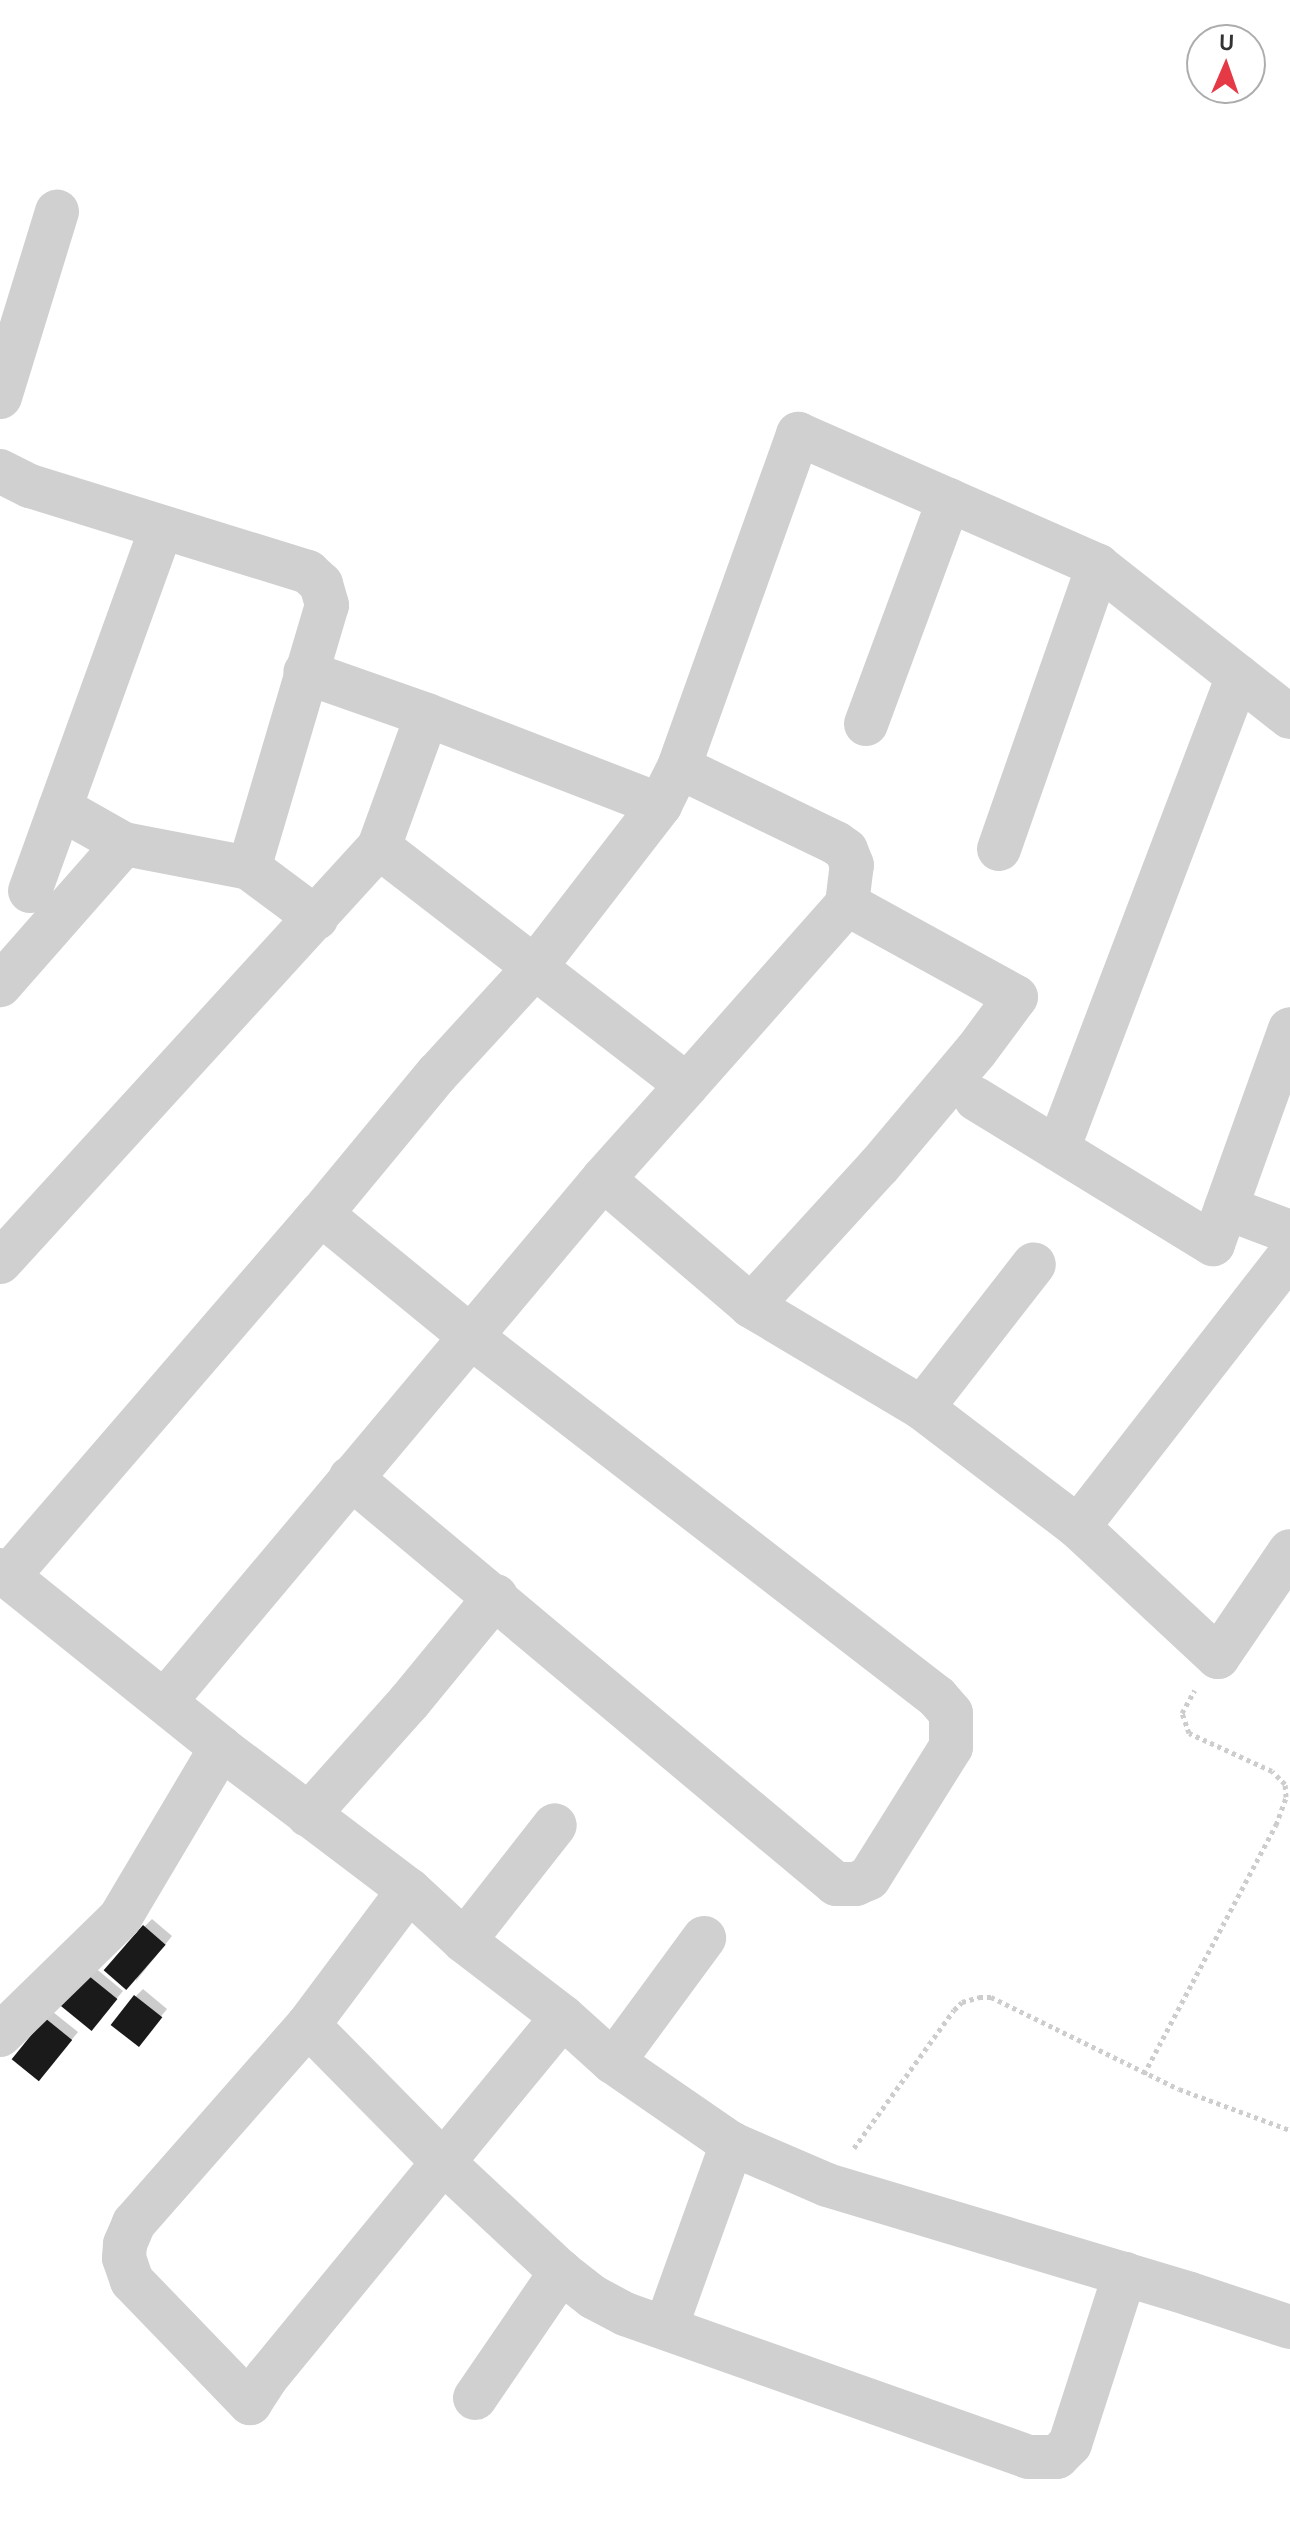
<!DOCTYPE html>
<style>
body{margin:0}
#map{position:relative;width:1290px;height:2540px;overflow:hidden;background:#fff;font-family:"Space Grotesk",sans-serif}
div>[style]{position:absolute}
.shadow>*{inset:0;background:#0003}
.building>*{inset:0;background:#1a1a1a;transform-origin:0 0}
.path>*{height:5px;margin-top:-2.5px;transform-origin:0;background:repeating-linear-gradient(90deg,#cdcdcd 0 4px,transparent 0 8px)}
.minor>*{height:44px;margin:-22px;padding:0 22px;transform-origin:22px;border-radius:22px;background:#d0d0d0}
span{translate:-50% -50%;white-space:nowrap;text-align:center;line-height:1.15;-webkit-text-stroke:8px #fff;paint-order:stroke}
.north{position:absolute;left:1186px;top:24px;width:80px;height:80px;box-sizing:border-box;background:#fff;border:2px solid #adadad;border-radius:50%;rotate:2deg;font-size:22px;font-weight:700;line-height:32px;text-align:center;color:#333}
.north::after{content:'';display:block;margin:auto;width:28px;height:36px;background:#e63946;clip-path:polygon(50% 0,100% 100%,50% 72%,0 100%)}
</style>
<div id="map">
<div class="shadow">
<i style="clip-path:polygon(152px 1919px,172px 1936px,136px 1981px,144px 1927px)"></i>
<i style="clip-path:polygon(93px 1966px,123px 1991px,98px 2021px,61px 2004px)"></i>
<i style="clip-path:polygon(143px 1989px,167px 2009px,145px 2036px,136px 1996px)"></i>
<i style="clip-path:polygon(53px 2012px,78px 2032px,46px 2071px,14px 2059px)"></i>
</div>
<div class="building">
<i style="left:143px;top:1925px;width:30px;height:60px;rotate:41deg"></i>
<i style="left:84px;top:1972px;width:43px;height:41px;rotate:39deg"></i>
<i style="left:134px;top:1995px;width:36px;height:38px;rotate:38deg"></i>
<i style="left:45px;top:2018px;width:35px;height:53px;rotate:39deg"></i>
</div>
<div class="path">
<i style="left:1144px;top:2074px;width:282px;rotate:-62.1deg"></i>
<i style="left:1276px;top:1825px;width:30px;rotate:-70deg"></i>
<i style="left:1286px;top:1797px;width:13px;rotate:-94deg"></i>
<i style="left:1285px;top:1784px;width:18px;rotate:-135deg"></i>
<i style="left:1272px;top:1771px;width:91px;rotate:-155.4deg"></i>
<i style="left:1189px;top:1733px;width:21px;rotate:-109deg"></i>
<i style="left:1182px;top:1713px;width:26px;rotate:-61deg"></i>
<i style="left:854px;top:2148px;width:170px;rotate:-54.1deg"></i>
<i style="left:954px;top:2010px;width:11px;rotate:-45deg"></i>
<i style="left:962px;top:2002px;width:18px;rotate:-16deg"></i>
<i style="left:979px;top:1997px;width:12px"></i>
<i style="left:991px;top:1997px;width:209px;rotate:26.1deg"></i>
<i style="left:1179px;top:2089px;width:118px;rotate:20.3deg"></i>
</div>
<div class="minor">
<i style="left:0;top:397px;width:194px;rotate:-72.9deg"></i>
<i style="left:0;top:471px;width:34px;rotate:27deg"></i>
<i style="left:30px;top:486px;width:291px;rotate:17.2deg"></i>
<i style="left:308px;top:572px;width:18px;rotate:43deg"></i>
<i style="left:321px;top:584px;width:22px;rotate:74deg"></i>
<i style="left:327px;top:605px;width:274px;rotate:106.5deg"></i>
<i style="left:249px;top:868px;width:127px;rotate:-169.1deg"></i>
<i style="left:124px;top:844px;width:188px;rotate:131.3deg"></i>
<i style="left:866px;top:724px;width:239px;rotate:-69.7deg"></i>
<i style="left:679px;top:767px;width:354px;rotate:-70.3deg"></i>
<i style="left:798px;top:434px;width:328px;rotate:23.7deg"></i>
<i style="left:1098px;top:566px;width:244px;rotate:38.2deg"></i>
<i style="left:60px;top:808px;width:73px;rotate:29.4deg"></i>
<i style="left:379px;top:847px;width:389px;rotate:37.7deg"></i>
<i style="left:687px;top:1085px;width:242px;rotate:-48.5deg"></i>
<i style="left:999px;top:849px;width:300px;rotate:-70.7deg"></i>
<i style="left:249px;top:868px;width:84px;rotate:36.7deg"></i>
<i style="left:30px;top:891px;width:385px;rotate:-70.1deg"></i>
<i style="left:976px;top:1099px;width:278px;rotate:31.5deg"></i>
<i style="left:1213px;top:1244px;width:228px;rotate:-70.3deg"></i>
<i style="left:1058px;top:1149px;width:506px;rotate:-69.17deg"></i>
<i style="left:603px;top:1179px;width:126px;rotate:-48.2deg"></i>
<i style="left:1226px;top:1208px;width:68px;rotate:20.6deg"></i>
<i style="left:321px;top:1214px;width:193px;rotate:39.3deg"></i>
<i style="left:470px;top:1336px;width:590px;rotate:37.7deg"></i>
<i style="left:937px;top:1697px;width:21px;rotate:49deg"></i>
<i style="left:951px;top:1713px;width:34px;rotate:90deg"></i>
<i style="left:951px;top:1747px;width:155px;rotate:122deg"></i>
<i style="left:869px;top:1878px;width:14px;rotate:155deg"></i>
<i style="left:856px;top:1884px;width:20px;rotate:180deg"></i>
<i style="left:836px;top:1884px;width:633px;rotate:-140.07deg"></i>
<i style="left:0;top:1262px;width:562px;rotate:-47.6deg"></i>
<i style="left:379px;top:847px;width:140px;rotate:-70deg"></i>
<i style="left:427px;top:715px;width:129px;rotate:-160.6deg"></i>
<i style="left:751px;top:1306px;width:199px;rotate:30.8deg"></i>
<i style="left:922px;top:1408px;width:196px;rotate:37.3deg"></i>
<i style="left:1078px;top:1527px;width:191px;rotate:42.9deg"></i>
<i style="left:1218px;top:1657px;width:128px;rotate:-55.8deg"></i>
<i style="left:922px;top:1408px;width:182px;rotate:-52.1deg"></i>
<i style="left:1078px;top:1527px;width:345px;rotate:-52.1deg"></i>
<i style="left:0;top:1570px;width:284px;rotate:38.8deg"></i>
<i style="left:221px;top:1748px;width:236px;rotate:37.1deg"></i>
<i style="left:409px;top:1890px;width:75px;rotate:42.8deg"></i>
<i style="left:464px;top:1941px;width:125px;rotate:37.5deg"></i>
<i style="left:563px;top:2017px;width:67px;rotate:42deg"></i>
<i style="left:613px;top:2062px;width:145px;rotate:34.6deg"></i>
<i style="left:732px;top:2144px;width:103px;rotate:23.3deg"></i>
<i style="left:827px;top:2185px;width:379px;rotate:16.7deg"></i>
<i style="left:1190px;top:2294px;width:105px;rotate:18.3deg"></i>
<i style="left:9px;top:1575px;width:477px;rotate:-49.2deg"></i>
<i style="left:321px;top:1214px;width:182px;rotate:-50.4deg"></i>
<i style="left:437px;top:1074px;width:145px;rotate:-47.5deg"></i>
<i style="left:535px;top:967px;width:205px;rotate:-52.3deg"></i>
<i style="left:165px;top:1701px;width:681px;rotate:-50deg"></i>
<i style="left:603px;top:1179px;width:195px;rotate:40.6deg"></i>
<i style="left:751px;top:1306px;width:190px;rotate:-47.6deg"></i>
<i style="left:879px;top:1166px;width:150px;rotate:-49.9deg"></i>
<i style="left:976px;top:1051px;width:67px;rotate:-53.5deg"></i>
<i style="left:1016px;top:997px;width:193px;rotate:-151.2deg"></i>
<i style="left:847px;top:904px;width:39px;rotate:-83deg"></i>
<i style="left:852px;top:865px;width:16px;rotate:-112deg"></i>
<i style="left:846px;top:850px;width:12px;rotate:-145deg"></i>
<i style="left:836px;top:843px;width:174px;rotate:-154.2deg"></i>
<i style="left:679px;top:767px;width:42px;rotate:116.6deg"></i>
<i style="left:660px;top:805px;width:250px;rotate:-158.9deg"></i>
<i style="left:308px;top:1815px;width:152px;rotate:-48.2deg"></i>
<i style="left:409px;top:1702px;width:137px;rotate:-50.6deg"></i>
<i style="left:409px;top:1890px;width:169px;rotate:126.8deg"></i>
<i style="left:308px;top:2025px;width:264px;rotate:131.3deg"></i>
<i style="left:134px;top:2223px;width:23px;rotate:113deg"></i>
<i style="left:125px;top:2244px;width:14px;rotate:94deg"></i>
<i style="left:124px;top:2258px;width:24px;rotate:71deg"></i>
<i style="left:132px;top:2281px;width:170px;rotate:46deg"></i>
<i style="left:250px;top:2403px;width:30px;rotate:-57deg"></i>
<i style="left:266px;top:2378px;width:467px;rotate:-50.6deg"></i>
<i style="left:464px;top:1941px;width:147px;rotate:-51.9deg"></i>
<i style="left:308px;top:2025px;width:192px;rotate:45.4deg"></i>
<i style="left:443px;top:2162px;width:161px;rotate:43deg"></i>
<i style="left:561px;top:2272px;width:41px;rotate:38deg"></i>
<i style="left:593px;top:2297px;width:36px;rotate:28deg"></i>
<i style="left:625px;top:2314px;width:428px;rotate:19.5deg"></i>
<i style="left:1028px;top:2457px;width:29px"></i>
<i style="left:1057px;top:2457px;width:18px;rotate:-45deg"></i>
<i style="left:1070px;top:2444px;width:179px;rotate:-72.1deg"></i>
<i style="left:0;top:2035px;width:168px;rotate:-44.3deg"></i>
<i style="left:120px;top:1918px;width:198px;rotate:-59.3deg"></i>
<i style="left:613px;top:2062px;width:154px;rotate:-53.7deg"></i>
<i style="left:666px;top:2327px;width:195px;rotate:-70.2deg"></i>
<i style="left:475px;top:2398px;width:153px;rotate:-55.7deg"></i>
</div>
<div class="north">U</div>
</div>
